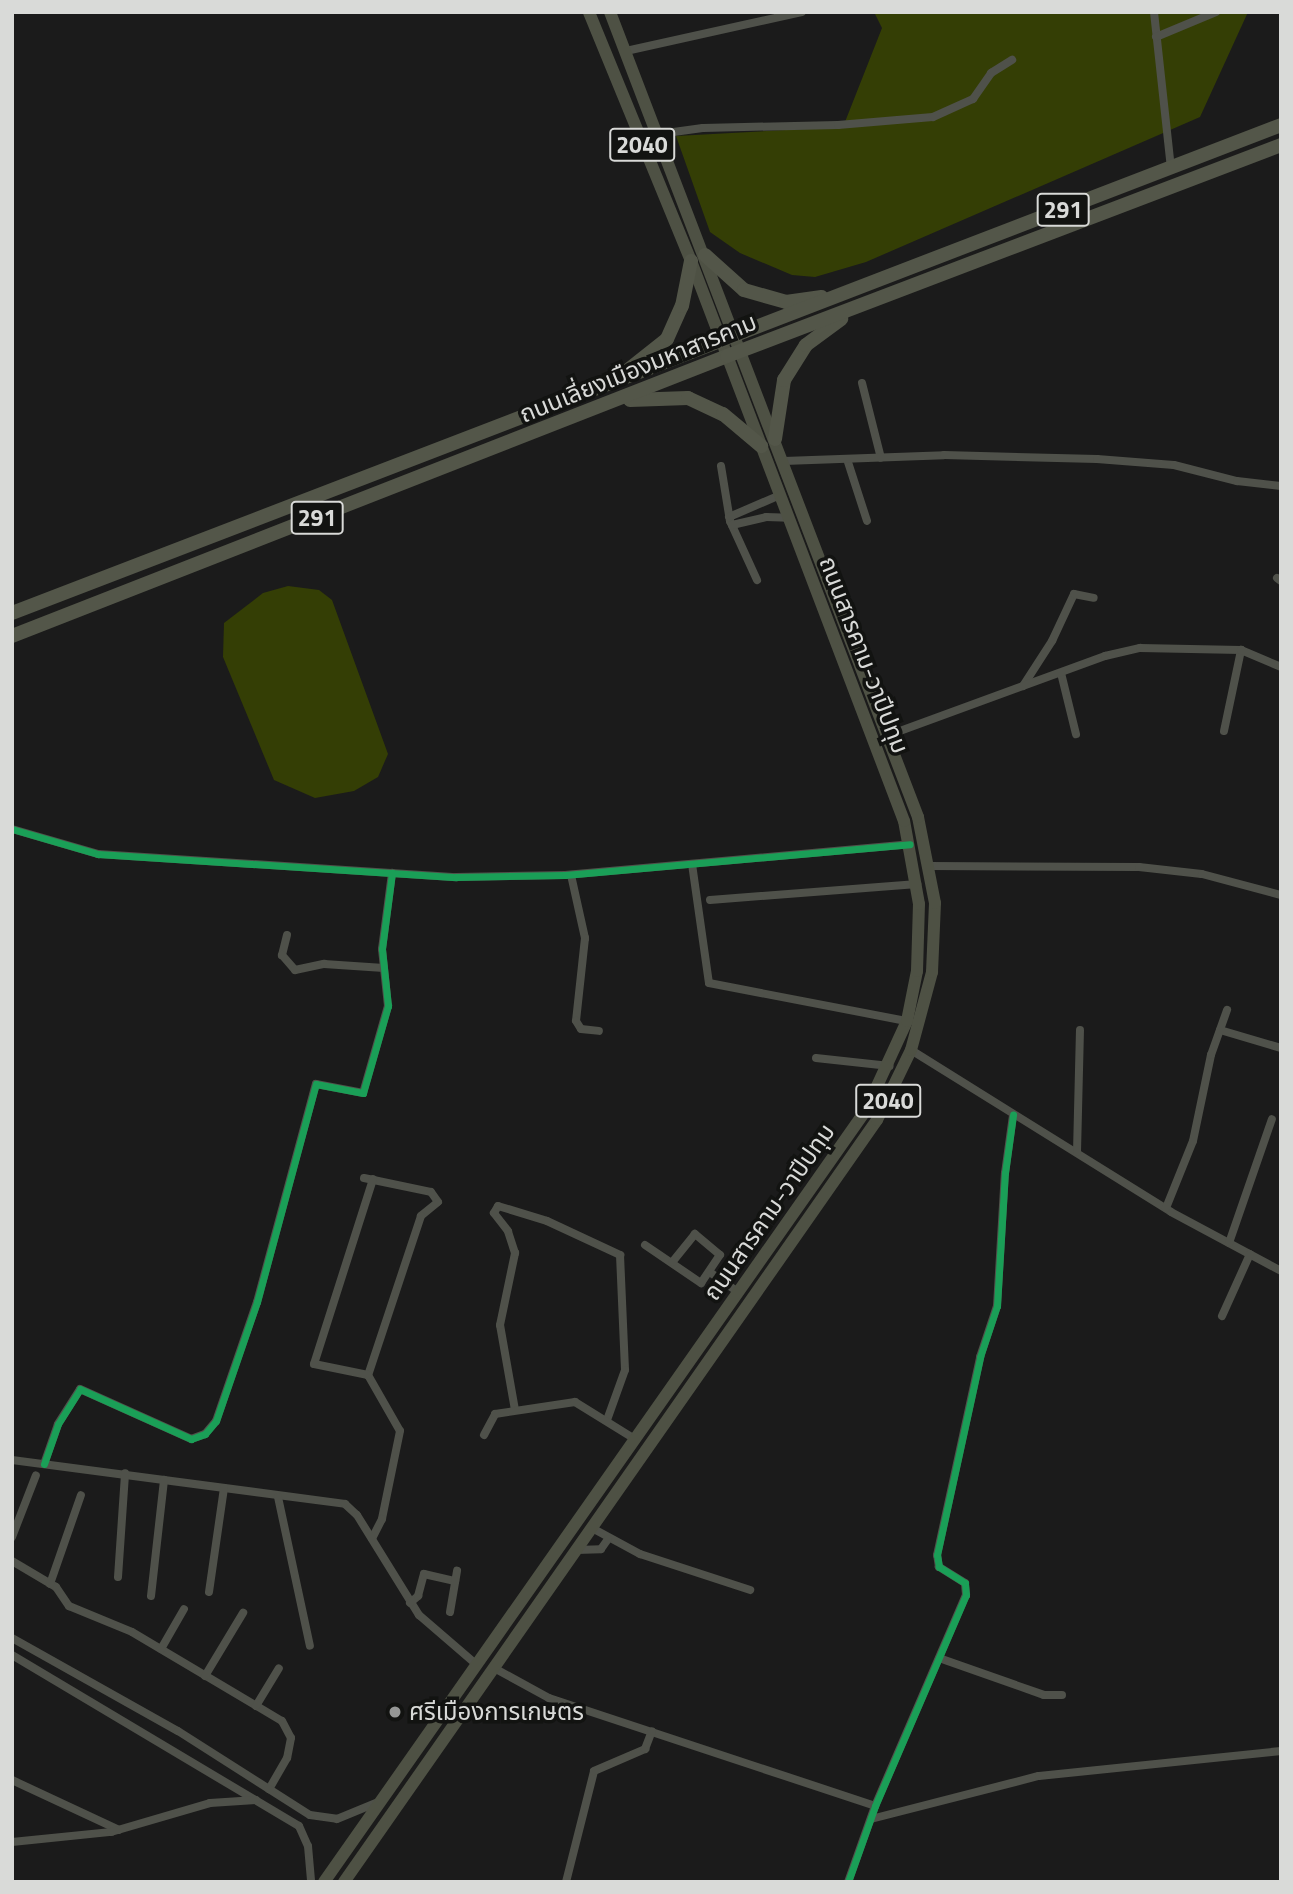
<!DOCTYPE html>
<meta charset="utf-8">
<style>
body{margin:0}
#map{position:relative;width:1293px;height:1894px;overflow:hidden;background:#1b1b1b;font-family:"Titillium Web","Noto Sans Thai",sans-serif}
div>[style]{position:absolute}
.green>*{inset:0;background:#343e05}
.street>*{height:8px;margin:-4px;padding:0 4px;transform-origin:4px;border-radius:4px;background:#4f514a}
.primary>*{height:12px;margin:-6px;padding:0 6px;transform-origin:6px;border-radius:6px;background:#4e5144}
.highway>*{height:14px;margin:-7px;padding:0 7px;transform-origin:7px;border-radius:7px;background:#535649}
.cycleway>*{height:7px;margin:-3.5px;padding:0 3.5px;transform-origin:3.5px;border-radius:3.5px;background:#1a9f57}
.dots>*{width:19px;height:19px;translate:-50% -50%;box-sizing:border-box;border:4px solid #121311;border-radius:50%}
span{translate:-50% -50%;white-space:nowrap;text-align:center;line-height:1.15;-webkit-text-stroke:7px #121311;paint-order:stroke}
.shield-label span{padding:2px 5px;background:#121311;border:2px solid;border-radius:5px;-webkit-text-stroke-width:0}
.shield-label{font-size:23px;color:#d9dad8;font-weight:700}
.street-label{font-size:24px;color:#d9dad8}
.poi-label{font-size:24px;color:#d9dad8}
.left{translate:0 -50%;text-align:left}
.frame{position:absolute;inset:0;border:14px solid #d9dad8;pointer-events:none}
</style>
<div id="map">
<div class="green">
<i style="clip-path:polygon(874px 12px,1248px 12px,1200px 117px,866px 262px,815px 277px,792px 275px,740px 253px,710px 232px,676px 136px,843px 127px,882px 28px)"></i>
<i style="clip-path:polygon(288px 586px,319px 590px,332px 600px,388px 754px,378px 777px,354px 791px,315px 798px,274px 780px,223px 657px,224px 623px,263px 593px)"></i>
</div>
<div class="street">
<i style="left:1154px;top:12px;width:157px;rotate:83.8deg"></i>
<i style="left:1156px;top:37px;width:65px;rotate:-22.6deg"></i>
<i style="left:626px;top:51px;width:180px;rotate:-12.5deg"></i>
<i style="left:659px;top:134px;width:44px;rotate:-7.8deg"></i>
<i style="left:703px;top:128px;width:135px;rotate:-1.3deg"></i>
<i style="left:838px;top:125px;width:95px;rotate:-4.8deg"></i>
<i style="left:933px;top:117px;width:44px;rotate:-24.2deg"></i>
<i style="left:973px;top:99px;width:32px;rotate:-55deg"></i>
<i style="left:991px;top:73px;width:25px;rotate:-32deg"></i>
<i style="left:862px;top:383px;width:77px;rotate:75.8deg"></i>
<i style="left:847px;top:459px;width:65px;rotate:72.1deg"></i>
<i style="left:784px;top:461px;width:160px;rotate:-2.1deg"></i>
<i style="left:944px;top:455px;width:153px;rotate:1.5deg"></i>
<i style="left:1097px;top:459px;width:77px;rotate:4.5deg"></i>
<i style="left:1174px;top:465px;width:65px;rotate:14.3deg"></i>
<i style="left:1237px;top:481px;width:44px;rotate:6.5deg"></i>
<i style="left:721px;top:466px;width:56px;rotate:80.7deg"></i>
<i style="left:730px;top:521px;width:65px;rotate:65.4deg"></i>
<i style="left:729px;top:517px;width:56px;rotate:-23.3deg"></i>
<i style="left:732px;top:525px;width:35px;rotate:-13deg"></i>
<i style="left:766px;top:517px;width:23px;rotate:2deg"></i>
<i style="left:1277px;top:578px;width:5px;rotate:37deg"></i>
<i style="left:1061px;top:673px;width:63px;rotate:76.2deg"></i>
<i style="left:1023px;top:686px;width:54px;rotate:-57.2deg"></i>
<i style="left:1052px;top:641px;width:52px;rotate:-64.9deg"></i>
<i style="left:1074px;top:594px;width:20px;rotate:11deg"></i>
<i style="left:1224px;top:731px;width:83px;rotate:-78.1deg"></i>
<i style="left:889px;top:735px;width:230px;rotate:-20.1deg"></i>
<i style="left:1105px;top:656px;width:36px;rotate:-13deg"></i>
<i style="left:1140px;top:648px;width:101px;rotate:1.1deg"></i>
<i style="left:1241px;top:650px;width:43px;rotate:23deg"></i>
<i style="left:12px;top:829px;width:90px;rotate:16.2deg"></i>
<i style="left:98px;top:854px;width:359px;rotate:3.7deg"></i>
<i style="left:456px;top:877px;width:109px;rotate:-1.1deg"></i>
<i style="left:565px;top:875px;width:346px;rotate:-5.1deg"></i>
<i style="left:692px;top:864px;width:120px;rotate:81.9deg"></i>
<i style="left:709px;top:983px;width:202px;rotate:10.9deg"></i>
<i style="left:930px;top:866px;width:209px;rotate:0.3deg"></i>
<i style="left:1139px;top:867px;width:63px;rotate:6.3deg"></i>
<i style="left:1202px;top:874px;width:82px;rotate:14.9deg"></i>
<i style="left:571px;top:875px;width:65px;rotate:77.5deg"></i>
<i style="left:585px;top:938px;width:83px;rotate:96.2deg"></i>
<i style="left:576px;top:1021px;width:9px;rotate:58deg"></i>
<i style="left:581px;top:1029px;width:18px;rotate:6deg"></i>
<i style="left:710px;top:900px;width:208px;rotate:-4.4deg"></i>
<i style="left:287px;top:935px;width:21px;rotate:104deg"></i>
<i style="left:282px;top:955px;width:20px;rotate:49deg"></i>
<i style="left:295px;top:970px;width:30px;rotate:-12deg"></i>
<i style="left:324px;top:964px;width:60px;rotate:3.8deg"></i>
<i style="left:1220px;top:1030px;width:64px;rotate:16.4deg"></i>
<i style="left:911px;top:1050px;width:306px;rotate:31.9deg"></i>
<i style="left:1171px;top:1212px;width:125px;rotate:28.2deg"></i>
<i style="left:816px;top:1058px;width:74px;rotate:6.2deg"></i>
<i style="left:1077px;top:1152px;width:122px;rotate:-88.6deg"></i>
<i style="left:364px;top:1178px;width:68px;rotate:11.8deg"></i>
<i style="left:431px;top:1192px;width:12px;rotate:55deg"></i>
<i style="left:438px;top:1202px;width:22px;rotate:141deg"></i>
<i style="left:421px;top:1216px;width:168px;rotate:108.4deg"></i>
<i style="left:368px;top:1375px;width:64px;rotate:60.3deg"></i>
<i style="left:400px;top:1431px;width:90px;rotate:101.6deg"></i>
<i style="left:382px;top:1519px;width:22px;rotate:117deg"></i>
<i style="left:1166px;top:1208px;width:72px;rotate:-68.1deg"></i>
<i style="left:1193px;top:1141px;width:88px;rotate:-78.2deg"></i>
<i style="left:1211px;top:1055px;width:48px;rotate:-70.4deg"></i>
<i style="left:1229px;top:1243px;width:131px;rotate:-70.9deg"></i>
<i style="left:645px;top:1245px;width:68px;rotate:34.2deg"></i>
<i style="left:701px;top:1283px;width:34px;rotate:-56deg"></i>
<i style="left:720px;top:1255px;width:33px;rotate:-140deg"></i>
<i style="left:695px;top:1234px;width:36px;rotate:129deg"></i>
<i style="left:711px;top:1273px;width:33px;rotate:35deg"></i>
<i style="left:1222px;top:1316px;width:68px;rotate:-65.7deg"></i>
<i style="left:368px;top:1375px;width:55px;rotate:-168.5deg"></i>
<i style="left:314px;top:1364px;width:194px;rotate:-72.3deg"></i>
<i style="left:515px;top:1410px;width:86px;rotate:-100deg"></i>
<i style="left:500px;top:1325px;width:74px;rotate:-78.2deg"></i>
<i style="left:515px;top:1253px;width:23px;rotate:-108deg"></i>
<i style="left:508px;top:1231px;width:23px;rotate:-128deg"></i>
<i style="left:494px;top:1213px;width:8px;rotate:-60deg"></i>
<i style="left:498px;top:1206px;width:51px;rotate:17deg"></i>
<i style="left:547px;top:1221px;width:81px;rotate:25deg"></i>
<i style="left:620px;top:1255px;width:115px;rotate:87.5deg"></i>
<i style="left:625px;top:1370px;width:53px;rotate:109.8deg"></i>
<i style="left:484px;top:1435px;width:24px;rotate:-62deg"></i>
<i style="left:495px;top:1414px;width:81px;rotate:-8.5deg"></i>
<i style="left:575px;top:1402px;width:70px;rotate:31.7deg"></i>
<i style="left:12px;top:1460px;width:336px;rotate:7.5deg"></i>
<i style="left:345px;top:1504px;width:16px;rotate:43deg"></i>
<i style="left:357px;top:1515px;width:118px;rotate:58.2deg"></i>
<i style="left:419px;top:1615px;width:77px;rotate:40.8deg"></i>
<i style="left:44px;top:1464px;width:42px;rotate:-70.7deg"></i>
<i style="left:58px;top:1424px;width:41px;rotate:-57.8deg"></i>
<i style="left:80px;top:1389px;width:122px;rotate:24.2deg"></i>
<i style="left:191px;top:1439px;width:15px;rotate:-20deg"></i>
<i style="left:205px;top:1434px;width:17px;rotate:-50deg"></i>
<i style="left:216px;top:1421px;width:126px;rotate:-71deg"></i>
<i style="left:257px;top:1302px;width:226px;rotate:-74.9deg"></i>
<i style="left:316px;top:1084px;width:48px;rotate:10.8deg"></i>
<i style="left:363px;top:1093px;width:91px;rotate:-74deg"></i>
<i style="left:388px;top:1006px;width:57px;rotate:-96deg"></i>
<i style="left:382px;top:949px;width:77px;rotate:-82.5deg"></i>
<i style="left:278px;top:1497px;width:152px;rotate:77.9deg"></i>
<i style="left:592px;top:1528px;width:55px;rotate:28.4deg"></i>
<i style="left:640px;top:1554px;width:116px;rotate:18.1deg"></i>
<i style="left:12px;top:1537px;width:66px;rotate:-68.8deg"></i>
<i style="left:576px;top:1550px;width:25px;rotate:-2deg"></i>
<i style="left:601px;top:1549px;width:12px;rotate:-55deg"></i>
<i style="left:12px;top:1561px;width:51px;rotate:30.6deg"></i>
<i style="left:56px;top:1587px;width:23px;rotate:56deg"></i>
<i style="left:69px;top:1606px;width:68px;rotate:22.4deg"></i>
<i style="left:132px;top:1632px;width:174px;rotate:30.7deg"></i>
<i style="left:282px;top:1721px;width:19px;rotate:62deg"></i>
<i style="left:291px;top:1738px;width:20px;rotate:101deg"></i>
<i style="left:287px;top:1758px;width:36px;rotate:120deg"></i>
<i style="left:118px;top:1577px;width:104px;rotate:-86.1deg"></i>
<i style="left:50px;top:1584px;width:94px;rotate:-70.8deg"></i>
<i style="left:209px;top:1592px;width:105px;rotate:-81.8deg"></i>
<i style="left:151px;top:1596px;width:117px;rotate:-83.6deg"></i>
<i style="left:410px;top:1603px;width:11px;rotate:-41deg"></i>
<i style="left:418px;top:1596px;width:23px;rotate:-75deg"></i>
<i style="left:424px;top:1574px;width:32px;rotate:13deg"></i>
<i style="left:450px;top:1612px;width:42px;rotate:-80.3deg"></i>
<i style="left:12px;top:1638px;width:190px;rotate:29.3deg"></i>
<i style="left:178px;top:1731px;width:156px;rotate:32.5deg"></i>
<i style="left:310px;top:1815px;width:27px;rotate:8deg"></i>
<i style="left:337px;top:1819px;width:42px;rotate:-22.3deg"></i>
<i style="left:161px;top:1649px;width:46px;rotate:-60.1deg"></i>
<i style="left:12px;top:1655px;width:334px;rotate:30.8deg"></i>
<i style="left:299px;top:1826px;width:22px;rotate:66deg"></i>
<i style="left:308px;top:1846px;width:36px;rotate:85deg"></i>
<i style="left:939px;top:1658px;width:111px;rotate:19.4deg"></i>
<i style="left:1044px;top:1695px;width:18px"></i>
<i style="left:494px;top:1668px;width:63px;rotate:28.6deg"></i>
<i style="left:549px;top:1698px;width:343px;rotate:18.3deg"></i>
<i style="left:205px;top:1676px;width:74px;rotate:-58.9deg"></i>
<i style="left:256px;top:1706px;width:44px;rotate:-58.8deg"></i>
<i style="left:12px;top:1780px;width:118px;rotate:25deg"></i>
<i style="left:871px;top:1819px;width:173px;rotate:-14.4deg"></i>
<i style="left:1039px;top:1776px;width:243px;rotate:-5.9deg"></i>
<i style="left:12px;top:1842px;width:100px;rotate:-5.8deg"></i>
<i style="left:111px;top:1832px;width:103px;rotate:-16.3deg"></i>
<i style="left:210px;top:1803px;width:46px;rotate:-3.7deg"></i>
<i style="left:566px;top:1882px;width:114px;rotate:-75.8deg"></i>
<i style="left:594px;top:1771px;width:56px;rotate:-23.3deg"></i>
<i style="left:645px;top:1749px;width:19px;rotate:-69deg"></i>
<i style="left:848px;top:1882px;width:81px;rotate:-70.4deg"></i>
<i style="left:875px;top:1806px;width:230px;rotate:-66.7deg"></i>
<i style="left:966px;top:1595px;width:12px;rotate:-95deg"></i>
<i style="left:965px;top:1583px;width:31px;rotate:-148deg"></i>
<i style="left:939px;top:1567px;width:12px;rotate:-99deg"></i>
<i style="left:937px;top:1555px;width:203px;rotate:-77.7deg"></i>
<i style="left:980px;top:1357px;width:54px;rotate:-71.6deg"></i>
<i style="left:997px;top:1306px;width:133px;rotate:-86.6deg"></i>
<i style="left:1005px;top:1173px;width:59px;rotate:-82.1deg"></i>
</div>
<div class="primary">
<i style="left:324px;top:1882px;width:943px;rotate:-54.93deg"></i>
<i style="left:866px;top:1110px;width:98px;rotate:-65.3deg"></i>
<i style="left:907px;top:1021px;width:51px;rotate:-78.7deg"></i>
<i style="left:917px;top:971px;width:67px;rotate:-88.3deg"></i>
<i style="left:919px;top:904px;width:84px;rotate:-100.2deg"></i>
<i style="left:904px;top:821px;width:599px;rotate:-110.82deg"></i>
<i style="left:691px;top:261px;width:269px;rotate:-112.3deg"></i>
<i style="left:344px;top:1882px;width:930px;rotate:-55.03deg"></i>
<i style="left:877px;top:1120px;width:78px;rotate:-64.1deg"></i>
<i style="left:911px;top:1050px;width:81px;rotate:-74.9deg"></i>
<i style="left:932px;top:972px;width:69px;rotate:-87.5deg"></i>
<i style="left:935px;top:903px;width:88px;rotate:-101.2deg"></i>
<i style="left:918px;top:817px;width:862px;rotate:-110.94deg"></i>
</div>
<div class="highway">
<i style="left:705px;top:255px;width:52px;rotate:41.9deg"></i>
<i style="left:744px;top:290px;width:44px;rotate:15.9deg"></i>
<i style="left:786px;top:302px;width:36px;rotate:-8deg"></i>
<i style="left:623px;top:374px;width:56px;rotate:-38.5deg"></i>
<i style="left:667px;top:339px;width:36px;rotate:-66deg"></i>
<i style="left:682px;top:306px;width:46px;rotate:-78.7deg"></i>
<i style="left:630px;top:400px;width:58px;rotate:-2deg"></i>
<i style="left:688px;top:398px;width:38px;rotate:25deg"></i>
<i style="left:723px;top:414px;width:50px;rotate:40.1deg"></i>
<i style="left:775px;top:439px;width:60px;rotate:-81.3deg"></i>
<i style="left:784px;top:380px;width:41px;rotate:-57.8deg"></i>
<i style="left:806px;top:345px;width:44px;rotate:-36.6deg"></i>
<i style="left:12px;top:613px;width:1360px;rotate:-21.03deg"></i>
<i style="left:12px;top:636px;width:768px;rotate:-21.39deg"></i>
<i style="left:727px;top:356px;width:593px;rotate:-20.85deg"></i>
</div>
<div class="cycleway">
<i style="left:12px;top:829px;width:90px;rotate:16.2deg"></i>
<i style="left:98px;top:854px;width:359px;rotate:3.7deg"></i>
<i style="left:456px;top:877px;width:109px;rotate:-1.1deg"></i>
<i style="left:565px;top:875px;width:346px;rotate:-5.1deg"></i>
<i style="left:44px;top:1464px;width:42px;rotate:-70.7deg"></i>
<i style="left:58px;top:1424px;width:41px;rotate:-57.8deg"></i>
<i style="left:80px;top:1389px;width:122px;rotate:24.2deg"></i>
<i style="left:191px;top:1439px;width:15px;rotate:-20deg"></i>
<i style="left:205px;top:1434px;width:17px;rotate:-50deg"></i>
<i style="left:216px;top:1421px;width:126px;rotate:-71deg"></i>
<i style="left:257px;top:1302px;width:226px;rotate:-74.9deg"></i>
<i style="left:316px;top:1084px;width:48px;rotate:10.8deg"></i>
<i style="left:363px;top:1093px;width:91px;rotate:-74deg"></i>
<i style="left:388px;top:1006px;width:57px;rotate:-96deg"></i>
<i style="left:382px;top:949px;width:77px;rotate:-82.5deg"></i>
<i style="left:848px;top:1882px;width:81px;rotate:-70.4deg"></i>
<i style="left:875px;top:1806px;width:230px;rotate:-66.7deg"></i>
<i style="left:966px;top:1595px;width:12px;rotate:-95deg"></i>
<i style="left:965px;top:1583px;width:31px;rotate:-148deg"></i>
<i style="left:939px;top:1567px;width:12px;rotate:-99deg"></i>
<i style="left:937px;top:1555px;width:203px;rotate:-77.7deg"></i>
<i style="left:980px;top:1357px;width:54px;rotate:-71.6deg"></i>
<i style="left:997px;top:1306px;width:133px;rotate:-86.6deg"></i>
<i style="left:1005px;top:1173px;width:59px;rotate:-82.1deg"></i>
</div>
<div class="dots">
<i style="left:395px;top:1712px;background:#969796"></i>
</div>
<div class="shield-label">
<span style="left:642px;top:145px">2040</span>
<span style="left:1063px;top:210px">291</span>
<span style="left:317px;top:518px">291</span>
<span style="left:888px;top:1101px">2040</span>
</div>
<div class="street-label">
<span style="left:638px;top:368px;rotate:-22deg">ถนนเลี่ยงเมืองมหาสารคาม</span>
<span style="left:864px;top:655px;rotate:69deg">ถนนสารคาม-วาปีปทุม</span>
<span style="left:769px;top:1212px;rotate:-55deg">ถนนสารคาม-วาปีปทุม</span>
</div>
<div class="poi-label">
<span class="left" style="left:409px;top:1712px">ศรีเมืองการเกษตร</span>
</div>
<div class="frame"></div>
</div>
